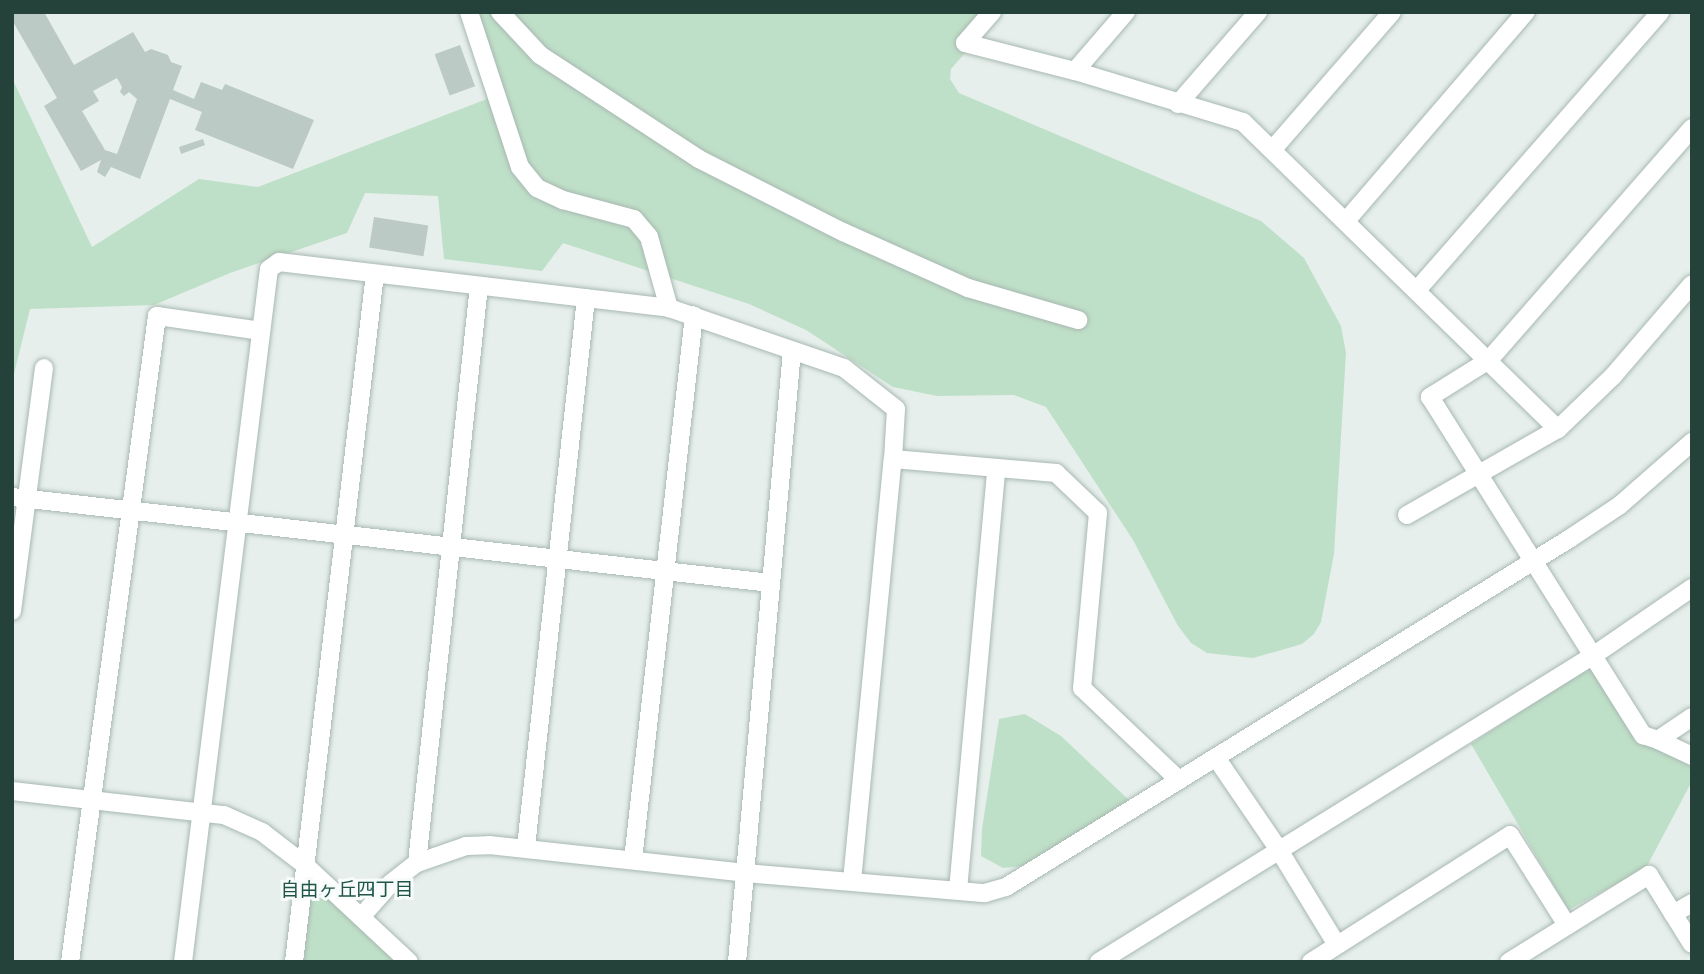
<!DOCTYPE html>
<meta charset="utf-8">
<style>
body{margin:0}
#map{position:relative;width:1704px;height:974px;overflow:hidden;background:#e6efeb;font-family:"DejaVu Sans","Noto Sans JP",sans-serif}
div>[style]{position:absolute}
.green>*{inset:0;background:#bfe0c8}
.building>*{inset:0;background:#bbcac4;transform-origin:0 0}
.roads{filter:drop-shadow(0 0 2px #a8b8b2) drop-shadow(0 0 2px #a8b8b2)}
.street>*{height:18px;margin:-9px;padding:0 9px;transform-origin:9px;border-radius:9px;background:#fff}
span{translate:-50% -50%;white-space:nowrap;text-align:center;line-height:1.15;-webkit-text-stroke:6px #f7fbf9;paint-order:stroke}
.neighbourhood-label{font-size:19px;color:#1f5548}
.frame{position:absolute;inset:0;border:14px solid #24423a;pointer-events:none}
</style>
<div id="map">
<div class="green">
<i style="clip-path:polygon(461px 12px,1001px 12px,951px 69px,950px 79px,959px 93px,1261px 221px,1304px 258px,1341px 326px,1346px 353px,1334px 554px,1321px 622px,1314px 634px,1302px 644px,1253px 658px,1207px 653px,1191px 643px,1178px 626px,1133px 540px,1046px 407px,1014px 395px,937px 396px,893px 387px,806px 330px,749px 304px,563px 243px,542px 271px,444px 259px,438px 196px,365px 193px,347px 233px,230px 273px,154px 305px,30px 309px,12px 382px,12px 78px,92px 247px,199px 179px,258px 187px,487px 99px)"></i>
<i style="clip-path:polygon(1593px 665px,1639px 740px,1692px 767px,1692px 781px,1646px 868px,1568px 910px,1471px 744px)"></i>
<i style="clip-path:polygon(1025px 714px,1061px 736px,1131px 802px,1033px 865px,1003px 868px,981px 856px,982px 829px,999px 719px)"></i>
<i style="clip-path:polygon(317px 888px,397px 962px,302px 962px,311px 891px)"></i>
</div>
<div class="building">
<i style="clip-path:polygon(evenodd,12px 12px,44px 12px,74px 65px,133px 32px,145px 52px,151px 49px,168px 55px,171px 62px,182px 66px,173px 90px,194px 99px,201px 82px,222px 90px,225px 84px,314px 120px,293px 169px,195px 130px,202px 112px,170px 99px,140px 179px,111px 167px,105px 177px,97px 172px,101px 160px,81px 171px,44px 106px,57px 98px,12px 20px,12px 12px,117px 78px,122px 87px,120px 92px,124px 96px,129px 92px,137px 99px,117px 154px,105px 150px,82px 111px,99px 101px,93px 91px,117px 78px)"></i>
<i style="left:460px;top:45px;width:44px;height:27px;rotate:70deg"></i>
<i style="clip-path:polygon(203px 139px,205px 145px,181px 154px,179px 147px)"></i>
<i style="left:374px;top:217px;width:55px;height:31px;rotate:9deg"></i>
</div>
<div class="roads">
<div class="street">
<i style="left:469px;top:12px;width:163px;rotate:71.8deg"></i>
<i style="left:520px;top:167px;width:27px;rotate:51deg"></i>
<i style="left:537px;top:188px;width:29px;rotate:25deg"></i>
<i style="left:563px;top:200px;width:73px;rotate:15deg"></i>
<i style="left:634px;top:219px;width:23px;rotate:50deg"></i>
<i style="left:649px;top:237px;width:74px;rotate:74.3deg"></i>
<i style="left:500px;top:12px;width:59px;rotate:47.1deg"></i>
<i style="left:540px;top:55px;width:190px;rotate:33.2deg"></i>
<i style="left:699px;top:159px;width:161px;rotate:26.9deg"></i>
<i style="left:843px;top:232px;width:137px;rotate:24.1deg"></i>
<i style="left:968px;top:288px;width:115px;rotate:16.2deg"></i>
<i style="left:992px;top:12px;width:41px;rotate:131.1deg"></i>
<i style="left:965px;top:43px;width:114px;rotate:14.3deg"></i>
<i style="left:1075px;top:71px;width:176px;rotate:16.9deg"></i>
<i style="left:1243px;top:122px;width:440px;rotate:44.3deg"></i>
<i style="left:1075px;top:71px;width:78px;rotate:-49.2deg"></i>
<i style="left:1178px;top:104px;width:122px;rotate:-49deg"></i>
<i style="left:1692px;top:128px;width:308px;rotate:131.2deg"></i>
<i style="left:1489px;top:360px;width:70px;rotate:147.9deg"></i>
<i style="left:1430px;top:397px;width:400px;rotate:57.8deg"></i>
<i style="left:1643px;top:735px;width:16px;rotate:18deg"></i>
<i style="left:1658px;top:740px;width:41px;rotate:-34.1deg"></i>
<i style="left:1273px;top:149px;width:181px;rotate:-49deg"></i>
<i style="left:1346px;top:221px;width:276px;rotate:-49.3deg"></i>
<i style="left:1417px;top:290px;width:369px;rotate:-48.8deg"></i>
<i style="left:12px;top:497px;width:763px;rotate:6.47deg"></i>
<i style="left:1407px;top:515px;width:174px;rotate:-29.7deg"></i>
<i style="left:1558px;top:429px;width:76px;rotate:-43.9deg"></i>
<i style="left:1613px;top:376px;width:121px;rotate:-49.3deg"></i>
<i style="left:12px;top:611px;width:245px;rotate:-82.5deg"></i>
<i style="left:1658px;top:740px;width:38px;rotate:25deg"></i>
<i style="left:1217px;top:759px;width:110px;rotate:55.7deg"></i>
<i style="left:1279px;top:850px;width:111px;rotate:58.6deg"></i>
<i style="left:12px;top:791px;width:213px;rotate:6.5deg"></i>
<i style="left:224px;top:815px;width:42px;rotate:24.1deg"></i>
<i style="left:262px;top:832px;width:54px;rotate:37.5deg"></i>
<i style="left:305px;top:865px;width:142px;rotate:43deg"></i>
<i style="left:526px;top:847px;width:552px;rotate:-83.76deg"></i>
<i style="left:633px;top:860px;width:548px;rotate:-83.61deg"></i>
<i style="left:417px;top:863px;width:580px;rotate:-83.87deg"></i>
<i style="left:852px;top:881px;width:424px;rotate:-84.5deg"></i>
<i style="left:958px;top:890px;width:423px;rotate:-84.8deg"></i>
<i style="left:1673px;top:914px;width:22px;rotate:-30deg"></i>
<i style="left:361px;top:917px;width:45px;rotate:-48.6deg"></i>
<i style="left:391px;top:883px;width:33px;rotate:-38deg"></i>
<i style="left:417px;top:863px;width:52px;rotate:-19.1deg"></i>
<i style="left:466px;top:846px;width:23px;rotate:-2deg"></i>
<i style="left:489px;top:845px;width:258px;rotate:6.2deg"></i>
<i style="left:745px;top:873px;width:241px;rotate:4.8deg"></i>
<i style="left:985px;top:893px;width:22px;rotate:-16deg"></i>
<i style="left:1006px;top:887px;width:662px;rotate:-31.72deg"></i>
<i style="left:1569px;top:539px;width:61px;rotate:-33.7deg"></i>
<i style="left:1620px;top:505px;width:96px;rotate:-41.2deg"></i>
<i style="left:70px;top:962px;width:652px;rotate:-82.33deg"></i>
<i style="left:157px;top:316px;width:105px;rotate:8.2deg"></i>
<i style="left:183px;top:962px;width:698px;rotate:-82.93deg"></i>
<i style="left:269px;top:269px;width:12px;rotate:-35deg"></i>
<i style="left:279px;top:262px;width:393px;rotate:6.7deg"></i>
<i style="left:669px;top:308px;width:185px;rotate:18.9deg"></i>
<i style="left:844px;top:368px;width:66px;rotate:38.3deg"></i>
<i style="left:896px;top:409px;width:50px;rotate:93.4deg"></i>
<i style="left:893px;top:459px;width:164px;rotate:4.9deg"></i>
<i style="left:1056px;top:473px;width:58px;rotate:43.6deg"></i>
<i style="left:1098px;top:513px;width:176px;rotate:95.2deg"></i>
<i style="left:1082px;top:688px;width:134px;rotate:43.5deg"></i>
<i style="left:294px;top:962px;width:693px;rotate:-83.29deg"></i>
<i style="left:737px;top:962px;width:613px;rotate:-84.86deg"></i>
<i style="left:1099px;top:962px;width:582px;rotate:-31.81deg"></i>
<i style="left:1594px;top:655px;width:119px;rotate:-34.4deg"></i>
<i style="left:1311px;top:962px;width:236px;rotate:-32.5deg"></i>
<i style="left:1510px;top:835px;width:107px;rotate:57.7deg"></i>
<i style="left:1509px;top:962px;width:165px;rotate:-31.9deg"></i>
<i style="left:1649px;top:875px;width:81px;rotate:58.1deg"></i>
</div>
</div>
<div class="neighbourhood-label">
<span style="left:347px;top:890px">自由ヶ丘四丁目</span>
</div>
<div class="frame"></div>
</div>
